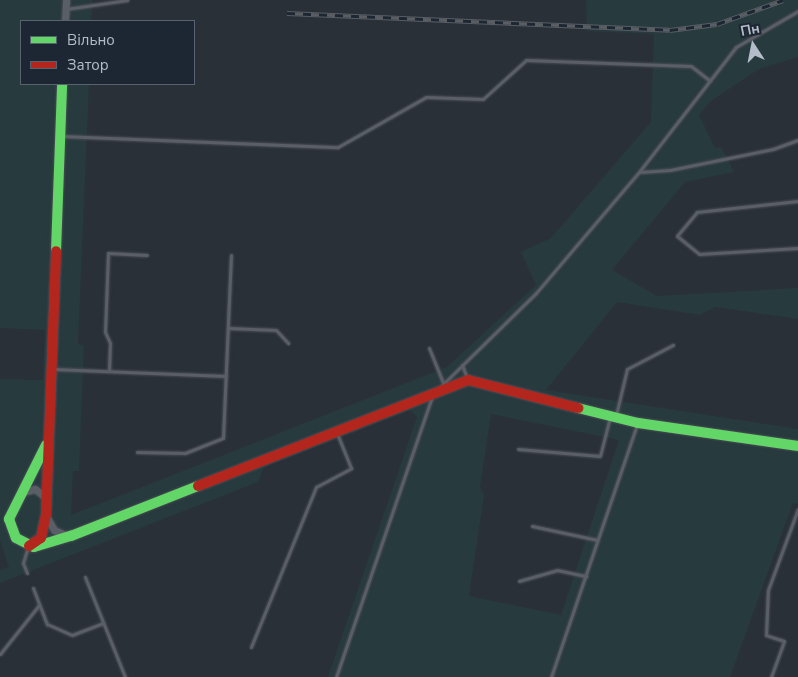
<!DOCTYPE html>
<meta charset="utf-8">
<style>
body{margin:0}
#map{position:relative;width:798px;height:677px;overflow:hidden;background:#2a3038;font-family:"Nunito Sans",sans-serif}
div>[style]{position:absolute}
.green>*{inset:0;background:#273a3e}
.roads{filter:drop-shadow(0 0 1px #484c53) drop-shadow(0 0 1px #484c53)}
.lane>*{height:3px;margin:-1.5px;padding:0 1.5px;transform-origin:1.5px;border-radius:1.5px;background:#5a5e66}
.street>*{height:7px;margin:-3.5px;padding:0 3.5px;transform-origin:3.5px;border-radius:3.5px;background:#5a5e66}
.fast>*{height:10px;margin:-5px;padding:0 5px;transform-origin:5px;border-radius:5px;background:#63d668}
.jam>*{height:10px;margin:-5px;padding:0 5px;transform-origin:5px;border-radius:5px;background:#b3261e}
.rail>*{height:4.5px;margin-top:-2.25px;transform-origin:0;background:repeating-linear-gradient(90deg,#1d2633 0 8px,#595d64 0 16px);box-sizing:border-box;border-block:1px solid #595d64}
span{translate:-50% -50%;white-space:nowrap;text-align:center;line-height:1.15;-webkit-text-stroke:4px #1d2633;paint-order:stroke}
.legend{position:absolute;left:20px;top:20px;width:175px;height:65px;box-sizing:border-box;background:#1d2633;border:1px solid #59626f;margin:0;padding:6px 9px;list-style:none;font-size:15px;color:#b4bcc9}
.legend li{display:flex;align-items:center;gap:10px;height:25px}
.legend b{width:25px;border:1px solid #59626f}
.north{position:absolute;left:728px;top:20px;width:50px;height:50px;-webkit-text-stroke:4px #1d2633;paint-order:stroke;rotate:349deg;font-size:14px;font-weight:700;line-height:20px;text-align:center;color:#b4bcc9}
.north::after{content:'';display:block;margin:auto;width:18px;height:22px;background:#b4bcc9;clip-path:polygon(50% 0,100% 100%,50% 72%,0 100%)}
</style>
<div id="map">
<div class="green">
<i style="clip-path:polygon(evenodd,0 0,93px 0,91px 21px,21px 21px,21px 84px,89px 84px,78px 344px,84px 345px,79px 471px,73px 471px,71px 515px,447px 367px,536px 285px,521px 252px,551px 238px,651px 122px,654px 34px,587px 31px,586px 0,798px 0,798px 57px,759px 69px,711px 101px,699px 115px,715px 148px,721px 147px,734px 172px,685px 182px,612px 270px,657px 296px,798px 288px,798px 319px,715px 307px,700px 315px,617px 302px,546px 390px,798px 429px,798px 504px,793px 503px,730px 677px,328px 677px,417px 417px,410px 410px,264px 467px,258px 482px,0 583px,0 570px,9px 567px,0 540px,0 379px,43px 380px,45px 330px,0 328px,0 331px,0 0,491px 414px,619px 440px,561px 615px,469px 596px,484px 495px,480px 487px,491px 414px)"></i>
</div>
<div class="roads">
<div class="lane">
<i style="left:66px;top:9px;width:62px;rotate:-8.4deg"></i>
<i style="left:62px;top:136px;width:276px;rotate:2.3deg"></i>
<i style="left:338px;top:147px;width:101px;rotate:-29.6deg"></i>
<i style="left:426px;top:97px;width:57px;rotate:2deg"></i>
<i style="left:483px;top:99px;width:58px;rotate:-42.2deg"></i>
<i style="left:526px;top:60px;width:165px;rotate:2.1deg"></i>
<i style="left:691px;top:66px;width:24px;rotate:38deg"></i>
<i style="left:640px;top:172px;width:30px;rotate:-4deg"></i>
<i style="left:670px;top:170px;width:105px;rotate:-11.5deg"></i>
<i style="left:773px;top:149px;width:27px;rotate:-20deg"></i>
<i style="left:798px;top:201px;width:102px;rotate:173.8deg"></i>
<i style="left:697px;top:212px;width:31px;rotate:130deg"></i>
<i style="left:677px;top:236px;width:28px;rotate:39deg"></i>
<i style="left:699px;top:254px;width:99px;rotate:-3.5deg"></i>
<i style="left:228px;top:328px;width:48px;rotate:2.4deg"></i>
<i style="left:276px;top:330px;width:18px;rotate:47deg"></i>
<i style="left:429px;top:348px;width:40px;rotate:68deg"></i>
<i style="left:462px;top:365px;width:14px;rotate:69deg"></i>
<i style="left:53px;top:369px;width:173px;rotate:2.3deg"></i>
<i style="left:109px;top:371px;width:28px;rotate:-88deg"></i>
<i style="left:110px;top:343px;width:12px;rotate:-114deg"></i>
<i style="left:105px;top:332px;width:79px;rotate:-87.8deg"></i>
<i style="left:108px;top:253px;width:39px;rotate:3deg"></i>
<i style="left:439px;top:388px;width:136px;rotate:-44.4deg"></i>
<i style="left:536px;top:293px;width:159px;rotate:-49.6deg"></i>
<i style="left:639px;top:172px;width:158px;rotate:-52.2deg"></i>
<i style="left:736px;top:47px;width:72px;rotate:-30.1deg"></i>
<i style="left:616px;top:415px;width:47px;rotate:-76.6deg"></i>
<i style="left:627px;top:369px;width:52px;rotate:-27.6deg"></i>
<i style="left:518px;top:449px;width:82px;rotate:4.9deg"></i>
<i style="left:600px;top:456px;width:40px;rotate:-75.6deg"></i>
<i style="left:137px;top:452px;width:48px;rotate:1.2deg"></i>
<i style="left:185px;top:453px;width:41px;rotate:-21.5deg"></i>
<i style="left:223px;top:438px;width:183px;rotate:-87.5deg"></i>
<i style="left:532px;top:526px;width:67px;rotate:12deg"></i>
<i style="left:27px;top:573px;width:11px;rotate:-112deg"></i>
<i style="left:23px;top:563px;width:17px;rotate:-73deg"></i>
<i style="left:85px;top:577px;width:108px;rotate:68.2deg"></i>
<i style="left:519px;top:581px;width:40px;rotate:-16deg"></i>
<i style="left:557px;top:570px;width:30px;rotate:12deg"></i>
<i style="left:33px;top:588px;width:39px;rotate:69deg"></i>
<i style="left:47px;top:624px;width:27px;rotate:24deg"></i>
<i style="left:72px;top:635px;width:33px;rotate:-21deg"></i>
<i style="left:251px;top:647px;width:173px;rotate:-67.9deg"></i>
<i style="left:316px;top:487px;width:40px;rotate:-28deg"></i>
<i style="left:351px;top:468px;width:37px;rotate:-112deg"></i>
<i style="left:0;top:654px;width:63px;rotate:-51.5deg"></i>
<i style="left:336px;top:677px;width:297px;rotate:-71.1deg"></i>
<i style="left:551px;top:677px;width:267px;rotate:-71.2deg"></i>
<i style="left:771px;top:677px;width:38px;rotate:-70deg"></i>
<i style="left:784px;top:641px;width:19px;rotate:-162deg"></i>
<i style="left:766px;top:635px;width:45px;rotate:-87.5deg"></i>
<i style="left:768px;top:590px;width:86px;rotate:-69.7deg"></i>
</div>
<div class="street">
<i style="left:65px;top:21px;width:21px;rotate:-87deg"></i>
<i style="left:23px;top:492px;width:12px;rotate:-14deg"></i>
<i style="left:35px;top:489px;width:14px;rotate:39deg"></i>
<i style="left:46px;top:516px;width:16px;rotate:60deg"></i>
<i style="left:54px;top:530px;width:15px;rotate:23deg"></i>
</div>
<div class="fast">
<i style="left:56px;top:251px;width:167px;rotate:-87.9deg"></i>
<i style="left:578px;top:408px;width:62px;rotate:14deg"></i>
<i style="left:638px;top:423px;width:162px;rotate:8.2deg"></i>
<i style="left:46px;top:445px;width:83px;rotate:116.6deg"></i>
<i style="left:9px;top:519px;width:20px;rotate:70deg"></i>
<i style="left:16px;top:538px;width:20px;rotate:27deg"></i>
<i style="left:34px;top:547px;width:39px;rotate:-17deg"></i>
<i style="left:71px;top:536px;width:136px;rotate:-21.5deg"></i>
</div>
<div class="jam">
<i style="left:198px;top:486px;width:290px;rotate:-21.4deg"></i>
<i style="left:468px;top:380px;width:114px;rotate:14.3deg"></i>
<i style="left:29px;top:546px;width:14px;rotate:-34deg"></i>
<i style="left:41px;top:538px;width:25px;rotate:-78deg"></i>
<i style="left:46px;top:514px;width:263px;rotate:-87.8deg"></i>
</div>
</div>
<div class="rail">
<i style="left:287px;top:13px;width:383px;rotate:2.5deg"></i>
<i style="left:670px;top:30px;width:47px;rotate:-7.3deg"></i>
<i style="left:717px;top:24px;width:70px;rotate:-20deg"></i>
</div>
<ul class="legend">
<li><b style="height:6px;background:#63d668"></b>Вільно</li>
<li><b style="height:6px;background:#b3261e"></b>Затор</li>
</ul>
<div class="north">Пн</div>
</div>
